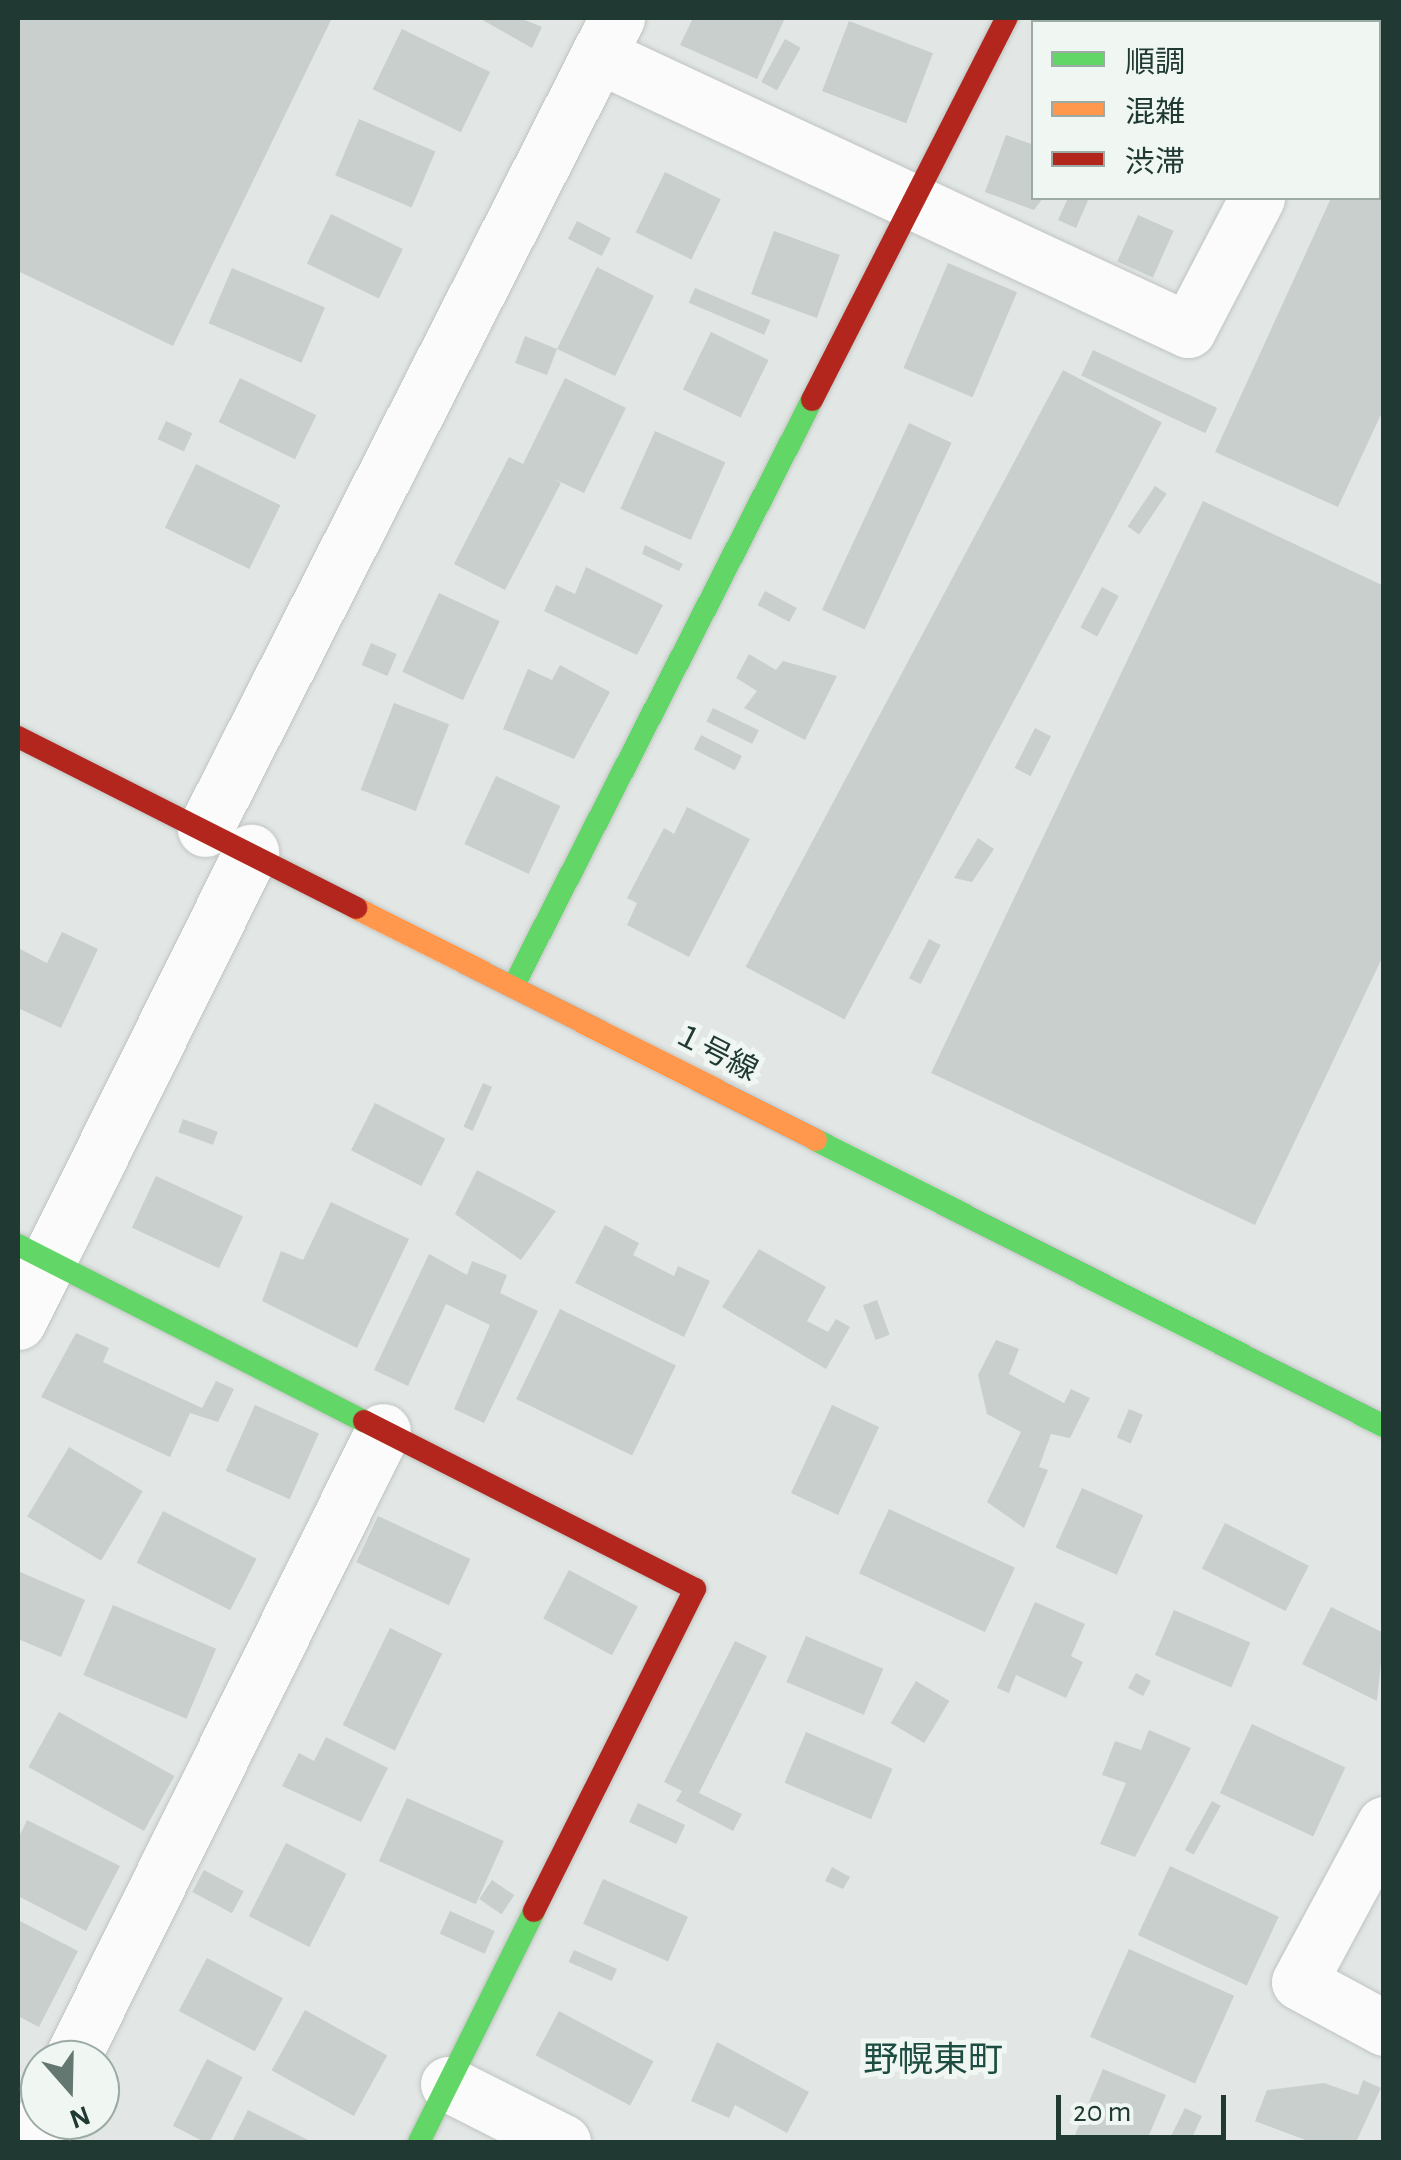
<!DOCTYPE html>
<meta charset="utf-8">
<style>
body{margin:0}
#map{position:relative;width:1401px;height:2160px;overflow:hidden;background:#e2e7e5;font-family:"Alegreya Sans","Noto Sans JP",sans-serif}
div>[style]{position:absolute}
.building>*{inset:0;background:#c9cfcc;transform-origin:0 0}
.roads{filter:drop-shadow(0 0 2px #bfc4c2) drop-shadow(0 0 2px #bfc4c2)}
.street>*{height:55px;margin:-27.5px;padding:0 27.5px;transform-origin:27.5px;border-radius:27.5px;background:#fbfbfb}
.fast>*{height:22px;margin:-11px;padding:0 11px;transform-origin:11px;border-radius:11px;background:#63d668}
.slow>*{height:22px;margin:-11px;padding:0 11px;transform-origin:11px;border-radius:11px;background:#ff974d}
.jam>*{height:22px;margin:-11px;padding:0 11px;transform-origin:11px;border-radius:11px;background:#b3261e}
span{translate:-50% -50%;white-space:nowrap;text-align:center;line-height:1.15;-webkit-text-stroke:10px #f0f7f3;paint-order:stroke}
.street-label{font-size:30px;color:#203a33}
.quarter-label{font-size:35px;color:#1d4c40}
.frame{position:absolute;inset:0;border:20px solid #203a33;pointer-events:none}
.legend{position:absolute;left:1031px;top:20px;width:350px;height:180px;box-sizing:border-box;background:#f0f7f3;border:2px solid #9daba6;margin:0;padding:12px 18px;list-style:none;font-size:30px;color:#203a33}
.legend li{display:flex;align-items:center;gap:20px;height:50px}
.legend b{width:50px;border:2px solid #9daba6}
.north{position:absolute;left:20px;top:2040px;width:100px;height:100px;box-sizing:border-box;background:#f0f7f3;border:2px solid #9daba6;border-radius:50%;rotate:160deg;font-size:28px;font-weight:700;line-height:40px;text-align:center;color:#203a33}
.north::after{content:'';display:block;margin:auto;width:35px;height:45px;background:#647771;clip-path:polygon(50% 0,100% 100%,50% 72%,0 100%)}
.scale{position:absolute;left:1056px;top:2095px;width:170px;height:45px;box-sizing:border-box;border:5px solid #203a33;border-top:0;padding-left:12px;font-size:30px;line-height:35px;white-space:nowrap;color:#203a33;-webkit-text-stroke:8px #f0f7f3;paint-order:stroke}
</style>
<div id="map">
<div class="building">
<i style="clip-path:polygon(18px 18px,332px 18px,173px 346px,18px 271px)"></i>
<i style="clip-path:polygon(479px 18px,520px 18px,542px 27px,532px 48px)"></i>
<i style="clip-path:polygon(693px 18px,785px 18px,757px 79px,680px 45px)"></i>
<i style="clip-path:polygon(1220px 18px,1296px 18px,1294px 22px)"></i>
<i style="left:849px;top:21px;width:90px;height:75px;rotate:21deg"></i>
<i style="left:402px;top:29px;width:98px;height:67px;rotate:26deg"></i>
<i style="left:785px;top:39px;width:18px;height:49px;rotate:29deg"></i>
<i style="clip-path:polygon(1384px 83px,1384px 408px,1338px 507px,1215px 452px,1331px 198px,1378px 198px)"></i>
<i style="left:359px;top:119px;width:83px;height:61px;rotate:23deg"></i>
<i style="clip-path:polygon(1006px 135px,1034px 145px,1034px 198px,1043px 198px,1034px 210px,985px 192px)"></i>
<i style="left:665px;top:172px;width:62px;height:67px;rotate:26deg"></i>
<i style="clip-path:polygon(1068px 198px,1089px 198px,1076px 228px,1058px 220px)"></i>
<i style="left:331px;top:214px;width:80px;height:55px;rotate:26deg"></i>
<i style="left:1138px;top:215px;width:39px;height:51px;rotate:24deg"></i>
<i style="left:577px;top:221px;width:38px;height:20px;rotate:27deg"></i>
<i style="left:774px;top:231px;width:70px;height:67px;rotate:20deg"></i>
<i style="left:948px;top:263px;width:75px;height:114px;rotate:23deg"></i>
<i style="clip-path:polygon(597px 267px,654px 296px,615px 376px,557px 349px,547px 375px,515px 363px,525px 336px,557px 349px)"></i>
<i style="left:232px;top:268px;width:101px;height:60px;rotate:23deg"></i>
<i style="left:695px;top:288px;width:82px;height:16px;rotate:23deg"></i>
<i style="left:711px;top:332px;width:64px;height:64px;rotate:26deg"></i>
<i style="left:1093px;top:350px;width:137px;height:28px;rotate:25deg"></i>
<i style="left:1063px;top:370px;width:112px;height:676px;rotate:28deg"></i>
<i style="left:240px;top:378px;width:85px;height:49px;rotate:26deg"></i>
<i style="clip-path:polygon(565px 378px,626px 408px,584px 493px,552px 478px,561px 483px,505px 590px,454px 564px,509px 457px,523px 464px)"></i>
<i style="left:166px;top:421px;width:29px;height:20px;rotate:25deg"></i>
<i style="left:909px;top:423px;width:47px;height:206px;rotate:25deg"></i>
<i style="left:655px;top:431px;width:77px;height:85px;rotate:24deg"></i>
<i style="left:196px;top:464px;width:94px;height:71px;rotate:26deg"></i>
<i style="left:1155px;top:486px;width:14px;height:49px;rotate:34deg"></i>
<i style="clip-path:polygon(1203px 501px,1384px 586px,1384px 954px,1255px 1225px,931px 1073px)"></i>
<i style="clip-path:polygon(645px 545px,683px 564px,679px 571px,642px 554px)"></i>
<i style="clip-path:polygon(586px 567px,663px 605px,637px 655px,544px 611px,556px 585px,575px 594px)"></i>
<i style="left:1102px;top:587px;width:19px;height:46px;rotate:28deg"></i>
<i style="left:765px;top:591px;width:36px;height:16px;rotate:28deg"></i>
<i style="left:439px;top:593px;width:67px;height:87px;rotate:25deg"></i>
<i style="left:371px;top:643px;width:28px;height:24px;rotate:23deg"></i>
<i style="clip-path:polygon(749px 654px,776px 670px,783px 661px,837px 676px,805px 740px,744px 708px,757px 691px,736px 678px)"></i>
<i style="clip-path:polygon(560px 665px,610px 692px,574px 759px,503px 729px,528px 669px,552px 680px)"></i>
<i style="left:394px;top:703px;width:59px;height:93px;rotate:21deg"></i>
<i style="left:713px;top:708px;width:51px;height:15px;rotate:26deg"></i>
<i style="left:1035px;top:728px;width:18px;height:45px;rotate:27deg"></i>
<i style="left:701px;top:735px;width:46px;height:16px;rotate:27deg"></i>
<i style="left:496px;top:776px;width:71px;height:75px;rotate:25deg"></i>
<i style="clip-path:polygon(687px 807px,750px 839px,689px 957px,627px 925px,637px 903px,627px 898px,664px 828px,674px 834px)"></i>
<i style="clip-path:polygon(978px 838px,994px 849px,972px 882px,954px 878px)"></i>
<i style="clip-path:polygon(62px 932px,98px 949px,61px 1028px,18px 1008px,18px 948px,47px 963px)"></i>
<i style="left:929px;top:939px;width:13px;height:44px;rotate:27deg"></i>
<i style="left:483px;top:1083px;width:10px;height:48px;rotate:24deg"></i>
<i style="left:375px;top:1103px;width:79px;height:53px;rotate:27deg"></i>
<i style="left:183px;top:1119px;width:37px;height:14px;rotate:20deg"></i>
<i style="clip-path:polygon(477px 1170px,556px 1211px,521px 1260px,455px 1214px)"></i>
<i style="left:156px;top:1176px;width:96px;height:57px;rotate:25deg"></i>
<i style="clip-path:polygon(331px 1202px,409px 1239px,357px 1348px,262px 1301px,281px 1251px,303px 1260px)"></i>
<i style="clip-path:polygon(605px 1225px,639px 1243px,633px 1255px,674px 1276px,678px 1266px,710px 1281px,684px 1337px,575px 1283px)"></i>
<i style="clip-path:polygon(759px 1249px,826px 1287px,807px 1321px,828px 1332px,836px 1319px,850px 1327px,826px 1369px,722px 1307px)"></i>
<i style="clip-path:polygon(429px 1254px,467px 1275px,472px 1261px,507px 1275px,500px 1293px,538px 1311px,484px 1423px,454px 1409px,490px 1325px,446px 1304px,408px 1386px,374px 1370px)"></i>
<i style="left:877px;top:1300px;width:37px;height:15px;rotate:70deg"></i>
<i style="left:560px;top:1309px;width:129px;height:100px;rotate:26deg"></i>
<i style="clip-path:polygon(76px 1333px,109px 1348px,103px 1362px,202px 1408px,216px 1381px,234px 1389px,218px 1422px,190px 1413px,170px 1457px,41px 1397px)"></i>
<i style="clip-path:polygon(996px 1340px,1019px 1349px,1009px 1374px,1064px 1403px,1071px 1389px,1090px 1398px,1070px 1438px,1051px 1434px,1039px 1467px,1048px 1470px,1024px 1528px,987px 1502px,1021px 1432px,987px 1414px,978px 1375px)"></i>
<i style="left:255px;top:1405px;width:70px;height:72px;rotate:24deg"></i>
<i style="left:832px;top:1405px;width:52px;height:97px;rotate:25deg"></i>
<i style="left:1129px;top:1409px;width:15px;height:31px;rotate:23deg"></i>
<i style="left:69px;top:1447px;width:86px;height:81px;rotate:31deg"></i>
<i style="left:1082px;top:1488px;width:67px;height:65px;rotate:24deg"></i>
<i style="left:889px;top:1509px;width:139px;height:71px;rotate:25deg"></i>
<i style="left:163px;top:1511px;width:105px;height:58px;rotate:27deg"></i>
<i style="left:378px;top:1516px;width:102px;height:51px;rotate:25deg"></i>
<i style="left:1225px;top:1523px;width:94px;height:51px;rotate:27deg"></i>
<i style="left:569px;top:1570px;width:78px;height:55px;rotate:28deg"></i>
<i style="clip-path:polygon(18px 1571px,85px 1600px,61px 1657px,18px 1639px)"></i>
<i style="clip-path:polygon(1035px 1602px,1085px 1624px,1071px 1656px,1083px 1662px,1066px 1698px,1016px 1675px,1009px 1693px,997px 1688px)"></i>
<i style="left:113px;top:1605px;width:112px;height:76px;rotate:23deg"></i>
<i style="clip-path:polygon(1331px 1607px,1384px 1633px,1377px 1701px,1302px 1664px)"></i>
<i style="left:1174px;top:1610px;width:83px;height:49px;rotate:23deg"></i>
<i style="left:390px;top:1628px;width:58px;height:108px;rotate:26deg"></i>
<i style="left:806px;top:1636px;width:84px;height:50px;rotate:23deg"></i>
<i style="clip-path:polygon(735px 1641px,767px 1656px,699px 1793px,742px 1814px,733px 1831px,676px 1801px,682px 1791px,664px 1782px)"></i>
<i style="left:1136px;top:1673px;width:17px;height:17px;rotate:28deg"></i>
<i style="left:916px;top:1681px;width:39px;height:49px;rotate:31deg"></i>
<i style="left:59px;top:1712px;width:132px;height:63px;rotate:29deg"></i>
<i style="left:1252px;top:1724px;width:103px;height:76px;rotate:25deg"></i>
<i style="clip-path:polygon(1149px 1730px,1191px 1748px,1135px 1857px,1100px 1844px,1126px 1783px,1102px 1775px,1115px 1741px,1141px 1750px)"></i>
<i style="left:806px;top:1732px;width:94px;height:55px;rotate:23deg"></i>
<i style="clip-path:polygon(326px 1737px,388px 1768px,361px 1822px,282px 1786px,299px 1753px,314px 1761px)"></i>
<i style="left:407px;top:1798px;width:106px;height:69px;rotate:24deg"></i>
<i style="left:1212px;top:1801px;width:10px;height:56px;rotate:29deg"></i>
<i style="left:638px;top:1803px;width:52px;height:21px;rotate:25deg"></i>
<i style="clip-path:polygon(27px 1820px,120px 1866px,86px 1931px,18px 1896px,18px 1839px)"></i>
<i style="left:286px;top:1843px;width:68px;height:82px;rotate:27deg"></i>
<i style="left:1170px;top:1866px;width:120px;height:76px;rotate:25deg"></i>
<i style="clip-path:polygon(832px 1867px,850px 1877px,843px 1889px,825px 1881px)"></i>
<i style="left:204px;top:1870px;width:45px;height:25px;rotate:28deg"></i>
<i style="left:603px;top:1879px;width:93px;height:49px;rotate:24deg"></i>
<i style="left:492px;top:1880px;width:27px;height:23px;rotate:34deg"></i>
<i style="left:450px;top:1911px;width:49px;height:25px;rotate:24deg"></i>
<i style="clip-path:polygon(18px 1920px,78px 1951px,39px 2027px,18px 2016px)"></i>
<i style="left:1129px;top:1949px;width:115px;height:96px;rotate:24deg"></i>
<i style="left:574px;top:1950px;width:47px;height:13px;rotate:24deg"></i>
<i style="left:207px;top:1958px;width:86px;height:60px;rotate:28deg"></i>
<i style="left:305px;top:2010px;width:94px;height:69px;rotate:29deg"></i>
<i style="left:559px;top:2011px;width:107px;height:50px;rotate:28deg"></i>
<i style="clip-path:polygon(717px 2042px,809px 2092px,787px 2133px,735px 2105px,729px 2118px,691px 2101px)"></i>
<i style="left:207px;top:2059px;width:40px;height:75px;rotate:27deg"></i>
<i style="clip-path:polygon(1103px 2069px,1166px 2095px,1146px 2142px,1072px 2142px)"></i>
<i style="clip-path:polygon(1363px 2080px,1381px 2088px,1356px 2142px,1311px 2142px,1255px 2121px,1267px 2090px,1324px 2083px,1358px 2095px)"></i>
<i style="clip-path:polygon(1185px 2108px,1202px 2116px,1190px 2142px,1168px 2142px)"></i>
<i style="clip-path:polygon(248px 2110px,312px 2142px,232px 2142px)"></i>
</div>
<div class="roads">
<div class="street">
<i style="left:1348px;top:22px;width:4px;rotate:-63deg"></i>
<i style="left:598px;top:55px;width:651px;rotate:24.99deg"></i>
<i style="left:1188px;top:330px;width:149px;rotate:-62.4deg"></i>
<i style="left:205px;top:829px;width:910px;rotate:-63.07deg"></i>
<i style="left:18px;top:1322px;width:525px;rotate:-63.63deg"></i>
<i style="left:1384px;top:1824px;width:179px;rotate:118.3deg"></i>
<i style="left:1299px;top:1982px;width:97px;rotate:28.4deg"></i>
<i style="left:71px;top:2060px;width:702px;rotate:-63.62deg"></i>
<i style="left:448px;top:2084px;width:129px;rotate:26.8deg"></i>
<i style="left:30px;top:2142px;width:25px;rotate:-63deg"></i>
</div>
<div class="fast">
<i style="left:514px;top:985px;width:657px;rotate:-63.01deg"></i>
<i style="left:816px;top:1140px;width:636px;rotate:26.73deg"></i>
<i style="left:18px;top:1245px;width:388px;rotate:27deg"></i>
<i style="left:419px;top:2142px;width:258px;rotate:-63.5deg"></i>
</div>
<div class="slow">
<i style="left:356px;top:908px;width:515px;rotate:26.76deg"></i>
</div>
<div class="jam">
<i style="left:812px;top:400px;width:429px;rotate:-63deg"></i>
<i style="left:18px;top:737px;width:379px;rotate:26.8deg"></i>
<i style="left:364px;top:1421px;width:371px;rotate:26.9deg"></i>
<i style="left:695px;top:1589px;width:360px;rotate:116.6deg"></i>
</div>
</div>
<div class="street-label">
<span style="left:715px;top:1053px;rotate:27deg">１号線</span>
</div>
<div class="quarter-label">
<span style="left:933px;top:2061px">野幌東町</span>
</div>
<div class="frame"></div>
<ul class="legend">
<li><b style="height:12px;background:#63d668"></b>順調</li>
<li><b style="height:12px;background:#ff974d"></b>混雑</li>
<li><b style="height:12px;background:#b3261e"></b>渋滞</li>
</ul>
<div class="north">N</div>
<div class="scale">20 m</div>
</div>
